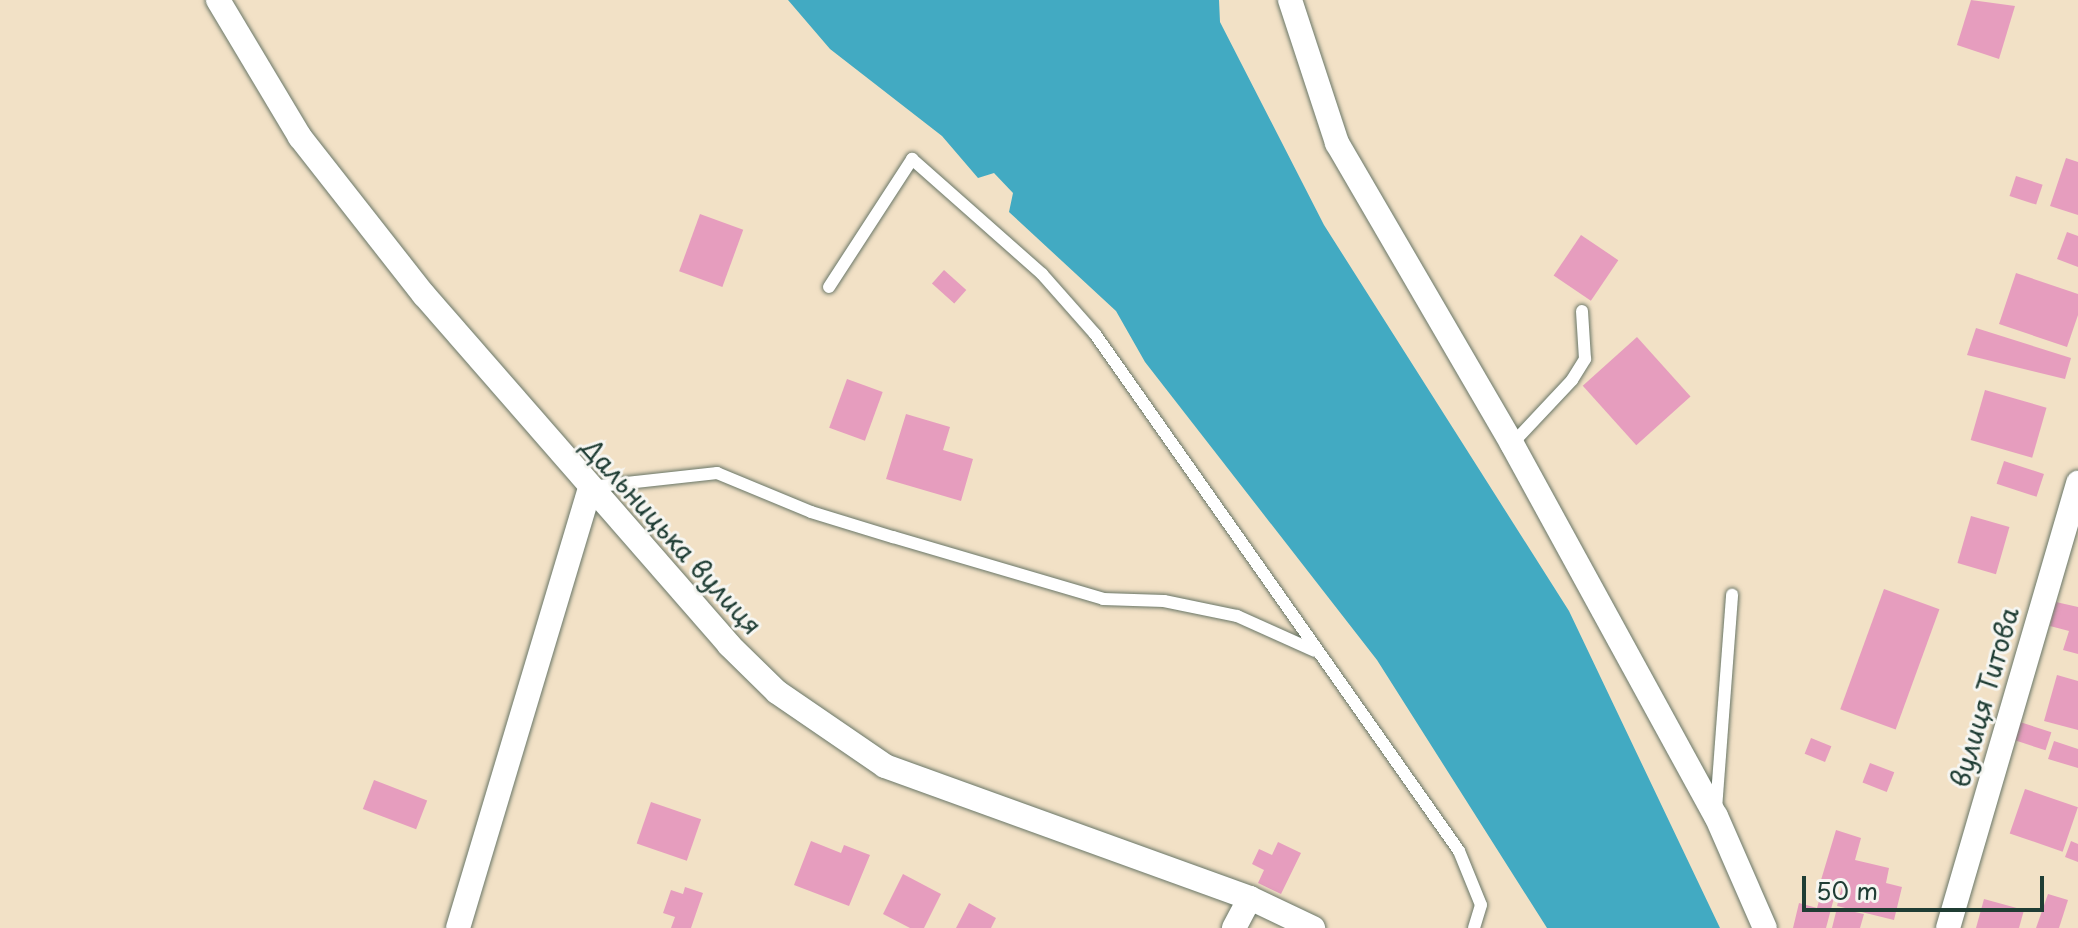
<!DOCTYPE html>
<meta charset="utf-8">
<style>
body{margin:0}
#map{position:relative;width:2078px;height:928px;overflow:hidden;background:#f2e1c6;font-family:"Playpen Sans",sans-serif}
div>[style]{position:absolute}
.water>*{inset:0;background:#42aac2}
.building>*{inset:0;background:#e69dbe;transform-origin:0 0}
.roads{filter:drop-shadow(0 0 2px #697667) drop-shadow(0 0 2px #697667)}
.lane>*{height:12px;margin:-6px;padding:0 6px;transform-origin:6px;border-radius:6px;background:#fff}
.street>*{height:24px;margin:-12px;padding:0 12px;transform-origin:12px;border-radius:12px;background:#fff}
span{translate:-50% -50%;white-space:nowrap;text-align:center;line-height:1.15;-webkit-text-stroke:6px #f6f6f2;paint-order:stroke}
.street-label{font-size:26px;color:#1f3d34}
.scale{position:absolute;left:1802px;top:876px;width:242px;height:36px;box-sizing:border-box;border:4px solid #1f3d34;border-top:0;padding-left:10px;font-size:24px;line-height:28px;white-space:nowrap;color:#1f3d34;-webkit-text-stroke:6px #f6f6f2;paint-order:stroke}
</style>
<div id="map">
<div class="water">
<i style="clip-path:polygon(788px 0,1219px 0,1220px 22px,1324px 225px,1569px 611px,1720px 928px,1547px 928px,1377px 660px,1145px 362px,1116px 311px,1009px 212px,1013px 193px,994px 173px,978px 178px,942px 136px,830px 49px)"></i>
</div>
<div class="building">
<i style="clip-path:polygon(1971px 0,2015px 6px,1999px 59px,1957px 45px)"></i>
<i style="clip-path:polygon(2066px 158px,2078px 162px,2078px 215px,2050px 206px)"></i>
<i style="left:2016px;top:176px;width:28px;height:21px;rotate:18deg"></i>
<i style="left:700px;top:214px;width:46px;height:61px;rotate:20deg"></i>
<i style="clip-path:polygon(2067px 232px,2078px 236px,2078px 267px,2057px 259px)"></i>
<i style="left:1581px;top:235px;width:45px;height:49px;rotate:34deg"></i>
<i style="left:944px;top:270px;width:30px;height:18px;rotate:42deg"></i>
<i style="clip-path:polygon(2016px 273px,2078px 294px,2078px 315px,2067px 347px,1999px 324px)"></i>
<i style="clip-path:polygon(1976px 328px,2071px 358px,2065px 379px,1967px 355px)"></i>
<i style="left:1637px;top:337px;width:80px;height:73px;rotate:48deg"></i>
<i style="left:847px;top:379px;width:38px;height:52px;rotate:20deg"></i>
<i style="left:1985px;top:390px;width:64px;height:52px;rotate:16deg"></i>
<i style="clip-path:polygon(906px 414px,950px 427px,943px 450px,973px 459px,961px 501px,886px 479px)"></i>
<i style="left:2004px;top:461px;width:42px;height:24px;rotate:18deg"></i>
<i style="left:1971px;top:516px;width:40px;height:49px;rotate:16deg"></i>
<i style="left:1884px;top:589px;width:59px;height:128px;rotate:20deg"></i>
<i style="clip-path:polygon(2056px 602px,2078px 607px,2078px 654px,2063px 650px,2069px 631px,2050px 626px)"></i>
<i style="clip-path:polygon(2057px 675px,2078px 681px,2078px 730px,2044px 721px)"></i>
<i style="left:2020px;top:722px;width:33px;height:19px;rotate:18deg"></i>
<i style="left:1811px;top:738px;width:22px;height:17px;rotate:22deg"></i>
<i style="clip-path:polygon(2054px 741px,2078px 749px,2078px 768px,2048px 759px)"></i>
<i style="left:1870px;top:763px;width:26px;height:21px;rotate:21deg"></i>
<i style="left:374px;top:780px;width:57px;height:31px;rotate:21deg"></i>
<i style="left:2025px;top:789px;width:56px;height:47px;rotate:19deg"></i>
<i style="left:651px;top:802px;width:53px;height:44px;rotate:19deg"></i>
<i style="clip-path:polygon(1836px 830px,1861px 838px,1855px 860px,1889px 868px,1886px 883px,1902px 887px,1894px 920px,1837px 906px,1842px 886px,1821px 880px)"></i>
<i style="clip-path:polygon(811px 841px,841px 853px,844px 845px,870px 855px,849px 906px,794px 885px)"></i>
<i style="clip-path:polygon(2071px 841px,2078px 844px,2078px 862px,2065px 857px)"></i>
<i style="clip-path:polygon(1278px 842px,1301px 853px,1281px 894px,1258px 883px,1264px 870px,1252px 864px,1259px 849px,1272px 855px)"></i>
<i style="clip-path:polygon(903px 874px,941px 894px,924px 928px,910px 928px,883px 914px)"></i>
<i style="clip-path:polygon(685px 887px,703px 893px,691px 928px,671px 928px,675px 917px,663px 913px,671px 890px,683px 894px)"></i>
<i style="clip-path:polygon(1821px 894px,1834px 898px,1826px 928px,1793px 928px,1799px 903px,1817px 908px)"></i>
<i style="clip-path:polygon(2048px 894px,2068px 900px,2059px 928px,2036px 928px)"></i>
<i style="clip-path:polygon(1984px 899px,2024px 910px,2019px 928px,1976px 928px)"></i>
<i style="clip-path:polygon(969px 903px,996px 918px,991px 928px,956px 928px)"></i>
<i style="clip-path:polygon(1837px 908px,1864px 914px,1860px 928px,1832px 928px)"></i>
</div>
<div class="roads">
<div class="lane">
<i style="left:829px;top:287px;width:153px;rotate:-57deg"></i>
<i style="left:912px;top:159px;width:174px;rotate:41.5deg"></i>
<i style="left:1042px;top:274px;width:80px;rotate:48.5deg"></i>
<i style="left:1095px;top:334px;width:632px;rotate:54.85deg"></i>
<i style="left:1459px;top:851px;width:58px;rotate:67.8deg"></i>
<i style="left:1481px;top:905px;width:24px;rotate:107deg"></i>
<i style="left:1512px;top:444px;width:88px;rotate:-46.8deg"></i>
<i style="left:1572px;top:380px;width:25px;rotate:-58deg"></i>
<i style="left:1585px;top:359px;width:48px;rotate:-93.6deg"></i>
<i style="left:590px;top:487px;width:128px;rotate:-6.3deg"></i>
<i style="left:717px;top:473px;width:102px;rotate:22.5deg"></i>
<i style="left:811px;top:512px;width:86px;rotate:17deg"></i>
<i style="left:893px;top:537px;width:219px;rotate:16.4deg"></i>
<i style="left:1103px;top:599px;width:61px;rotate:1.9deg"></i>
<i style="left:1164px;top:601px;width:75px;rotate:11.6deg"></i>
<i style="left:1237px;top:616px;width:85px;rotate:24.2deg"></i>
<i style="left:1716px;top:809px;width:215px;rotate:-85.7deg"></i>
</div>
<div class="street">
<i style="left:218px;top:0;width:160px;rotate:59.1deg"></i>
<i style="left:300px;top:137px;width:201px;rotate:51.9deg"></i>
<i style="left:424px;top:295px;width:464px;rotate:48.9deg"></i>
<i style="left:729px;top:645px;width:67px;rotate:44.4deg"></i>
<i style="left:777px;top:692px;width:131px;rotate:34.4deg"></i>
<i style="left:885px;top:766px;width:388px;rotate:19.9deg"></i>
<i style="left:1250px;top:898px;width:70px;rotate:25.5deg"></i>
<i style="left:1290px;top:0;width:151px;rotate:71.8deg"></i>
<i style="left:1337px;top:143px;width:348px;rotate:59.8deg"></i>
<i style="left:1512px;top:444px;width:424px;rotate:61.3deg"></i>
<i style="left:1716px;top:816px;width:122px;rotate:66.4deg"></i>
<i style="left:458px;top:928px;width:460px;rotate:-73.3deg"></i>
<i style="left:1234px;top:928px;width:34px;rotate:-62deg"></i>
<i style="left:1948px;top:928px;width:464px;rotate:-73.7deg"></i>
</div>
</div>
<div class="street-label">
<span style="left:672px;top:536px;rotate:48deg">Дальницька вулиця</span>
<span style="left:1984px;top:697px;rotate:-74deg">вулиця Титова</span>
</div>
<div class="scale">50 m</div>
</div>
